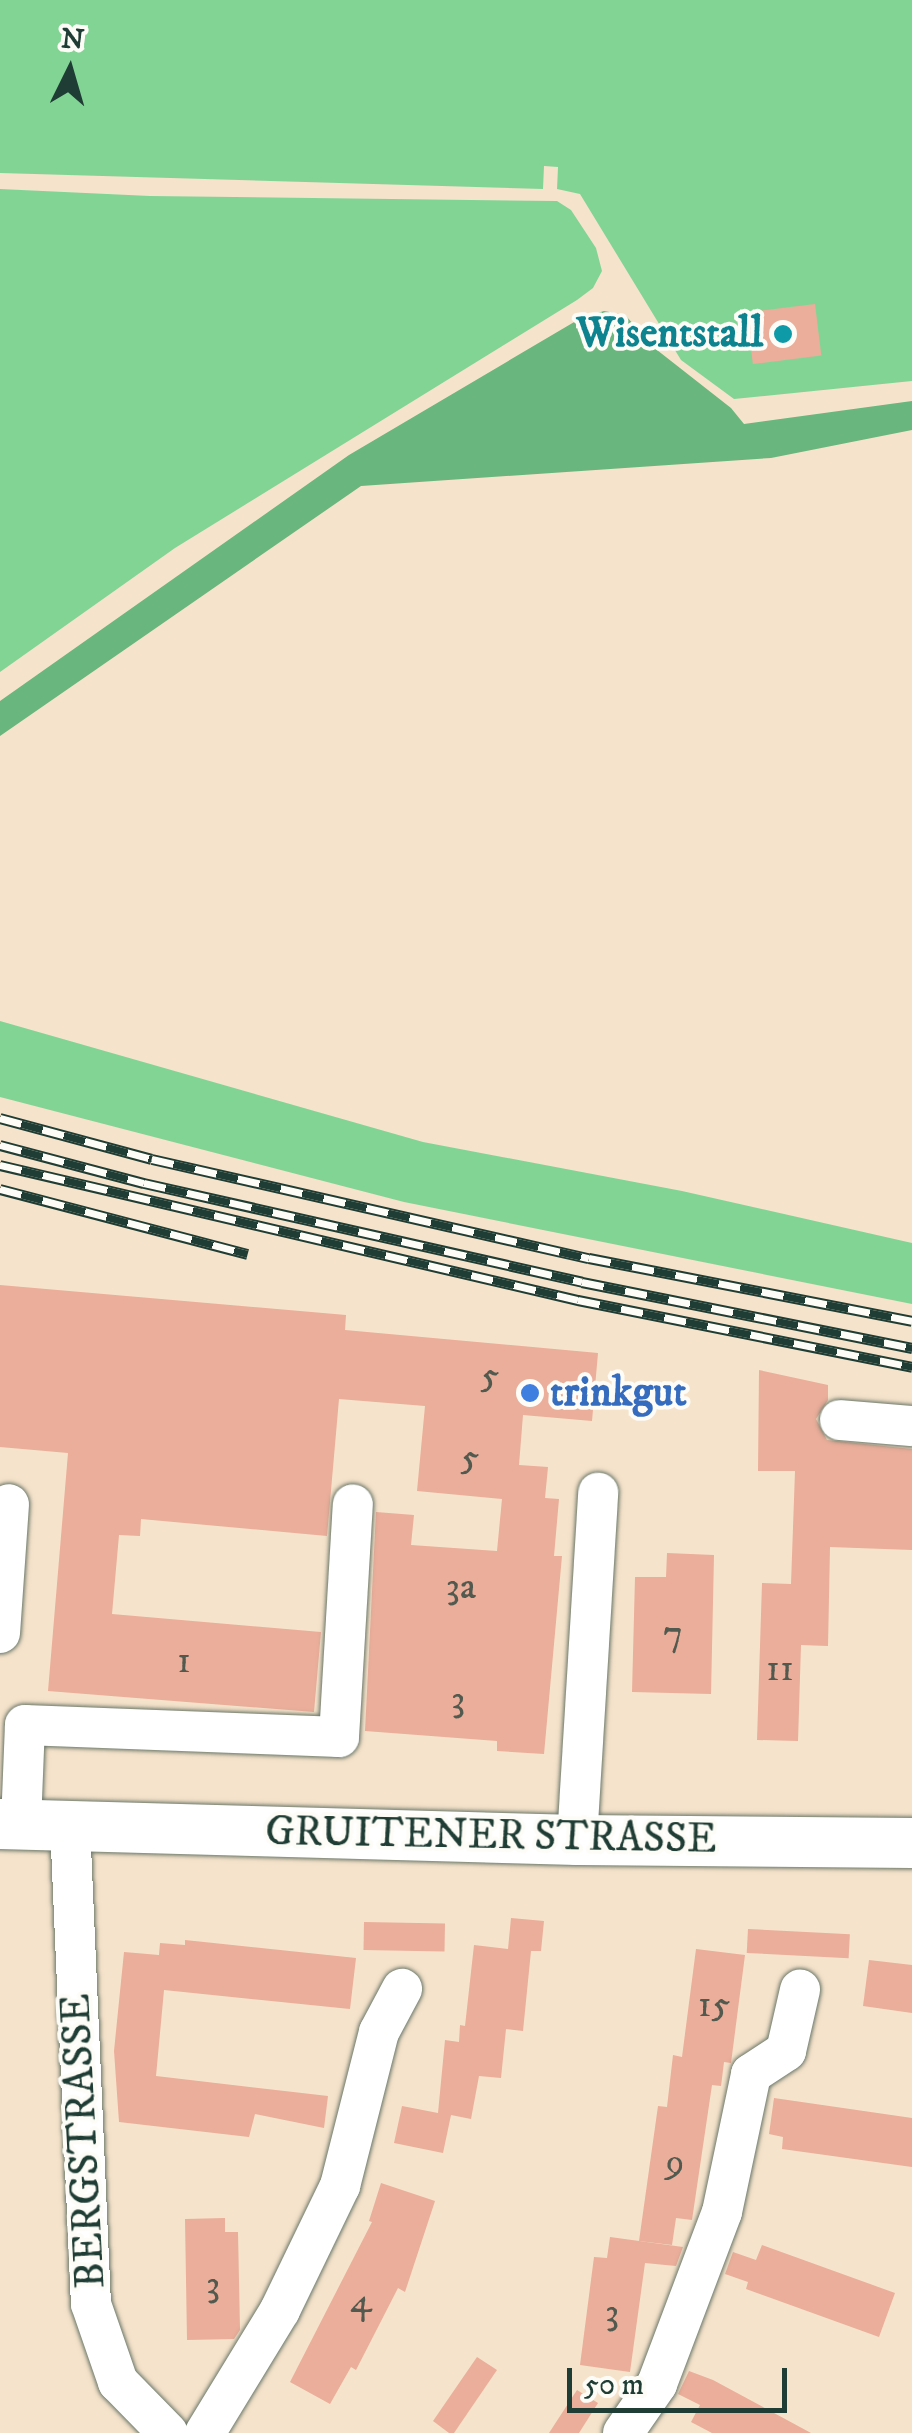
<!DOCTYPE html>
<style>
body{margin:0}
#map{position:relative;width:912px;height:2433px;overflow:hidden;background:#f6e3cb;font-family:"IM FELL DW Pica",serif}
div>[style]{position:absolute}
.green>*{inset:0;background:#82d495}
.forest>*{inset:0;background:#69b67e}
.building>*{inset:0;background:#eaae9a;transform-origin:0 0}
.roads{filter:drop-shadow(0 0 2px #6a7769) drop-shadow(0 0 2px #6a7769)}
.minor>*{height:40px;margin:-20px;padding:0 20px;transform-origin:20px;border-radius:20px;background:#fff}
.major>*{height:50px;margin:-25px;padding:0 25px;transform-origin:25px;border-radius:25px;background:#fff}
.rail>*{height:11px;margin-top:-5.5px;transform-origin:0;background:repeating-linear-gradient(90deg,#fdfcf7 0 22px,#1f3d34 0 44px);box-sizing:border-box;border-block:2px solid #1f3d34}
.dots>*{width:28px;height:28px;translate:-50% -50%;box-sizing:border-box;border:5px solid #fdfcf7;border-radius:50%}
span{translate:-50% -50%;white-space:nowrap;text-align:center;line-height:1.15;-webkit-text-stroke:8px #fdfcf7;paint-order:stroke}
.number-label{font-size:38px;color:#52594e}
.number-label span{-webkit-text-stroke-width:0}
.culture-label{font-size:42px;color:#0d838f;font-weight:700}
.right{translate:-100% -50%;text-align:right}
.shop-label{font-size:42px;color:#366cbe;font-weight:700}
.left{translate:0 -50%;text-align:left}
.street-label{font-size:42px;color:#1f3d34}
.north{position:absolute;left:20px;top:20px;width:100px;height:100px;-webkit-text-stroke:8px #fdfcf7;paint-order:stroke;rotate:5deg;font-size:28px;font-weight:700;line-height:40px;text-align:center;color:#1f3d34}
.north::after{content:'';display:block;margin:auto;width:35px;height:45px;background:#1f3d34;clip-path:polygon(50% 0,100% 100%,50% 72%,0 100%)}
.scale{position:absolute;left:567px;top:2368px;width:220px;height:45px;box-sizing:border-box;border:5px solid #1f3d34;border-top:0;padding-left:12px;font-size:30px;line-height:35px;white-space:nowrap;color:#1f3d34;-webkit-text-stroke:8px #fdfcf7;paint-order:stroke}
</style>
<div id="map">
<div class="green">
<i style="clip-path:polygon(0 0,912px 0,912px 381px,734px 399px,681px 360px,580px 194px,557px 189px,558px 167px,544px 166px,543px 189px,0 173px)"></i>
<i style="clip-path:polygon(0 189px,150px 196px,557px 201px,571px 210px,596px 248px,602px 271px,593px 288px,577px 300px,175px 548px,0 672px)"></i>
<i style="clip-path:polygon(0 1021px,423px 1142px,682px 1191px,912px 1243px,912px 1304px,404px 1202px,0 1097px)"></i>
</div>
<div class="forest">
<i style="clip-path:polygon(604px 311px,625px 315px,657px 350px,731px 408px,744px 424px,912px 401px,912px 430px,771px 458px,361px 486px,0 736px,0 701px,349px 455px,581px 318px)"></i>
</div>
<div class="building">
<i style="left:815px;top:304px;width:52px;height:69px;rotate:83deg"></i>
<i style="clip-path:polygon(0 1285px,346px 1315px,345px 1330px,598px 1353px,592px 1421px,523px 1415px,519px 1465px,548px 1467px,545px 1498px,559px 1499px,554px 1556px,562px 1556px,544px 1754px,497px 1751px,497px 1741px,365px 1731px,376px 1512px,414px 1515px,411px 1545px,497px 1551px,502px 1499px,417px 1491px,425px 1406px,339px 1399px,327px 1536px,141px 1519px,140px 1536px,119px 1535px,112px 1614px,321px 1632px,314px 1712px,48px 1691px,68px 1453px,0 1447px)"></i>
<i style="clip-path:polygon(759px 1370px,828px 1385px,828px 1400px,816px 1419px,827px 1440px,912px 1449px,912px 1550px,830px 1547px,828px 1646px,801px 1645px,798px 1741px,757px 1740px,762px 1583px,791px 1584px,795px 1471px,758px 1471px)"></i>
<i style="clip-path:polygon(667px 1553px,714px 1555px,711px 1694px,632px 1692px,635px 1577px,666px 1577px)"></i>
<i style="clip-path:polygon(511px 1918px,544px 1921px,541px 1951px,531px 1951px,523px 2031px,506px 2029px,501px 2078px,479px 2076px,471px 2119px,451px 2115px,443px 2153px,394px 2143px,402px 2106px,438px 2113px,445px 2040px,459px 2042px,460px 2025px,465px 2026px,474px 1945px,508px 1949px)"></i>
<i style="left:364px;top:1922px;width:81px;height:28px;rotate:1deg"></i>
<i style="left:748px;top:1929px;width:102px;height:24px;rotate:3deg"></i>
<i style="clip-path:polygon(185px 1940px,356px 1958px,350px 2009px,164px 1990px,156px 2076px,328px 2096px,324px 2128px,255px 2114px,249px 2137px,119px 2122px,114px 2051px,124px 1952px,159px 1955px,160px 1943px,185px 1945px)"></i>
<i style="clip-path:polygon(696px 1949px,745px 1955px,731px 2063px,724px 2062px,721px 2086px,712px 2085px,692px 2220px,676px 2218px,672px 2245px,639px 2241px,658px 2106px,667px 2107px,673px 2055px,682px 2057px)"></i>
<i style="clip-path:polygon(869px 1960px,912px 1965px,912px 2013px,863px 2006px)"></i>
<i style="clip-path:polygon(774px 2098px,912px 2118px,912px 2167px,782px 2149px,783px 2137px,769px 2134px)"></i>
<i style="clip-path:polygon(381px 2183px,435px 2201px,405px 2292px,398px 2288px,356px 2370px,351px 2367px,330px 2404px,290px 2382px,372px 2222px,369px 2221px)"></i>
<i style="clip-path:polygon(225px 2218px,225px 2232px,238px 2232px,240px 2330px,234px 2339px,187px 2340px,185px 2219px)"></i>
<i style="clip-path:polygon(610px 2237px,683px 2247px,676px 2266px,645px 2263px,630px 2372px,580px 2365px,594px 2257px,607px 2258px)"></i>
<i style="clip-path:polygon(762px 2245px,895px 2293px,879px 2337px,746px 2289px,748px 2282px,725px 2274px,733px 2252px,756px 2260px)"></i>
<i style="clip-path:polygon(477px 2357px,497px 2370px,454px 2433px,449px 2433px,433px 2421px)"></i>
<i style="clip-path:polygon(689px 2371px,713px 2380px,811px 2433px,712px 2433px,691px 2422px,700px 2405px,678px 2394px)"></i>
<i style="clip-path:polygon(577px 2390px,598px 2403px,579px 2433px,549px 2433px)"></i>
</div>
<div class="roads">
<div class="minor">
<i style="left:840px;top:1420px;width:72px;rotate:4.8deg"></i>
<i style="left:0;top:1633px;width:129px;rotate:-86deg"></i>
<i style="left:21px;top:1824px;width:99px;rotate:-87.7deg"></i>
<i style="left:25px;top:1725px;width:314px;rotate:2.2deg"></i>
<i style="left:339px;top:1737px;width:233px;rotate:-86.6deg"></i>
<i style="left:70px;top:1824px;width:480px;rotate:87.5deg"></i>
<i style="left:91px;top:2304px;width:83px;rotate:70.9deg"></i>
<i style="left:118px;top:2382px;width:71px;rotate:45.6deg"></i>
<i style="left:577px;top:1840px;width:348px;rotate:-86.5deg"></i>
<i style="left:205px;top:2433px;width:144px;rotate:-58.6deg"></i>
<i style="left:280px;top:2310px;width:138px;rotate:-64.2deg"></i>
<i style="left:340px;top:2186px;width:159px;rotate:-75.8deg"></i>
<i style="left:379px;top:2032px;width:49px;rotate:-61.9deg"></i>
<i style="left:623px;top:2433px;width:60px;rotate:-55.2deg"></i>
<i style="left:657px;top:2384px;width:184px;rotate:-69.3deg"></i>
<i style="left:722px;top:2212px;width:141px;rotate:-78.1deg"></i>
<i style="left:751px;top:2074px;width:42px;rotate:-33.3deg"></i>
<i style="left:786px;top:2051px;width:63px;rotate:-77.1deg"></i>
</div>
<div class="major">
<i style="left:0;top:1824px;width:577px;rotate:1.59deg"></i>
<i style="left:577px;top:1840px;width:335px;rotate:0.5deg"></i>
</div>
</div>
<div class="rail">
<i style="left:0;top:1118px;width:157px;rotate:15.1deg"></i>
<i style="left:152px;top:1159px;width:448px;rotate:12.8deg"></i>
<i style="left:589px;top:1258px;width:329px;rotate:11deg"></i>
<i style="left:0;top:1145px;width:149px;rotate:14.8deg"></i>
<i style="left:144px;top:1183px;width:449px;rotate:12.7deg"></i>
<i style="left:582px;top:1282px;width:337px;rotate:11.3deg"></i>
<i style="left:0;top:1165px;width:594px;rotate:13.15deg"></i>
<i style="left:578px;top:1300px;width:341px;rotate:11.3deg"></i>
<i style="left:0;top:1189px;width:256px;rotate:14.7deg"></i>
</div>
<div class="dots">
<i style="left:783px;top:334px;background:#0f9aa8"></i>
<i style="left:530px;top:1393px;background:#3f7fe0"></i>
</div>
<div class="number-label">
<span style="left:490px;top:1377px">5</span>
<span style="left:470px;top:1459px">5</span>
<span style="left:461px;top:1588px">3a</span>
<span style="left:673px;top:1635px">7</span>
<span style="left:184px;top:1662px">1</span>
<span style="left:780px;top:1670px">11</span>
<span style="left:458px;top:1701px">3</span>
<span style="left:714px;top:2006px">15</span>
<span style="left:675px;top:2163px">9</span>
<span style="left:213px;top:2286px">3</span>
<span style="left:361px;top:2302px">4</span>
<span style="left:612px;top:2314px">3</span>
</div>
<div class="culture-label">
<span class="right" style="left:763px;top:334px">Wisentstall</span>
</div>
<div class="shop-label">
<span class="left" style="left:550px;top:1393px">trinkgut</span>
</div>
<div class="street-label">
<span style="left:491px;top:1836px;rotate:1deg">GRUITENER STRASSE</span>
<span style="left:84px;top:2141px;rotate:-93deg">BERGSTRASSE</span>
</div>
<div class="north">N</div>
<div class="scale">50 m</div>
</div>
